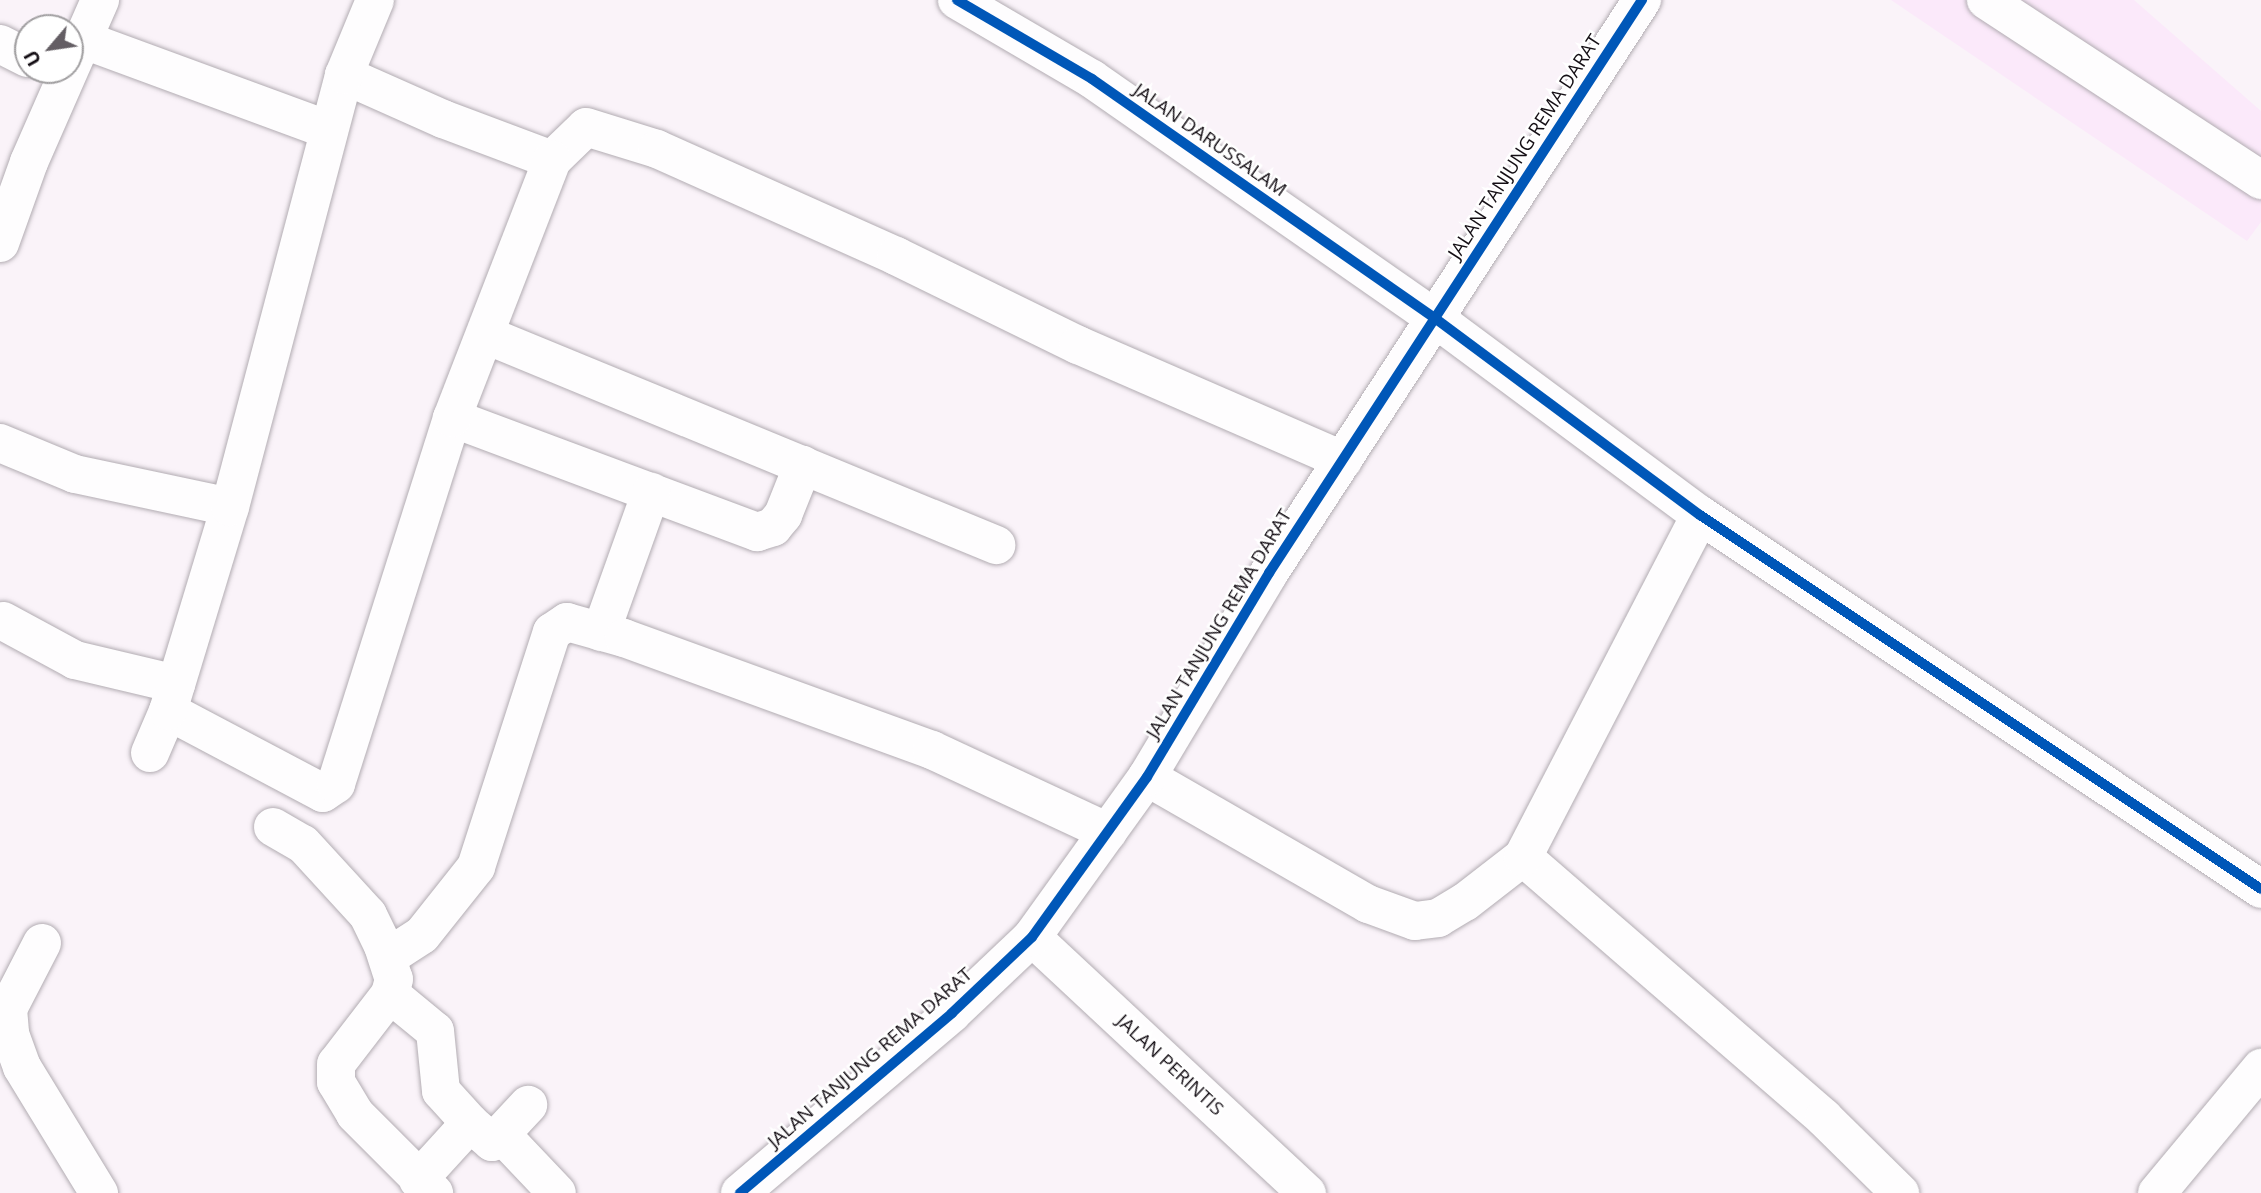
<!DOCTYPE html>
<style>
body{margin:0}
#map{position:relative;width:2261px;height:1193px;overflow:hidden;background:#faf3f9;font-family:"Open Sans",sans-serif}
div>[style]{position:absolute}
.built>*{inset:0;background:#fbe9fa}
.roads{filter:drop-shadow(0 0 2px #b2acb2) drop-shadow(0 0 2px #b2acb2)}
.minor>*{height:38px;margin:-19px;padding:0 19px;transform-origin:19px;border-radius:19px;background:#fefdfe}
.cycleway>*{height:10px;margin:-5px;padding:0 5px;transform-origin:5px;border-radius:5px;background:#0057b8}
span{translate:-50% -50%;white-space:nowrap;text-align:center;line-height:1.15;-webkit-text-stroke:5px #fff;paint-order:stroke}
.street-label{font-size:19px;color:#140e14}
.north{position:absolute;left:14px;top:14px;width:70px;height:70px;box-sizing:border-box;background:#fff;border:2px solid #a19fa1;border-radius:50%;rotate:241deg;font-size:19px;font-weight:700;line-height:28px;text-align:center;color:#140e14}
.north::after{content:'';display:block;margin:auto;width:24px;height:32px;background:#645e64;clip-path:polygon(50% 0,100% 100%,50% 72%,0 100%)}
</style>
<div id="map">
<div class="built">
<i style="clip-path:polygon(1891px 0,2134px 0,2261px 111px,2261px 222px,2247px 241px)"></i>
</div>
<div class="roads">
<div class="minor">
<i style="left:957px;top:0;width:156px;rotate:30.3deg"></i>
<i style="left:1092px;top:79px;width:419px;rotate:34.9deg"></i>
<i style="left:1436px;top:319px;width:329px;rotate:36.6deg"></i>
<i style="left:1700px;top:515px;width:674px;rotate:33.69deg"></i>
<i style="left:1986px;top:0;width:329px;rotate:33.2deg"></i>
<i style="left:84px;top:40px;width:261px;rotate:20.2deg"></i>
<i style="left:0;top:44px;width:31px;rotate:27deg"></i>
<i style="left:344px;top:75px;width:108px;rotate:24deg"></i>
<i style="left:443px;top:119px;width:116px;rotate:20.6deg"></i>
<i style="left:552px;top:160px;width:47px;rotate:-44.1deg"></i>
<i style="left:586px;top:127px;width:74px;rotate:17.2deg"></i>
<i style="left:657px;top:149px;width:262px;rotate:24.1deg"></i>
<i style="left:896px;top:256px;width:203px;rotate:26.1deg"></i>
<i style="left:1078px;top:345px;width:289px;rotate:23.5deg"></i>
<i style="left:0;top:243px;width:86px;rotate:-70.3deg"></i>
<i style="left:29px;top:162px;width:177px;rotate:-66.3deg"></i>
<i style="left:486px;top:335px;width:552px;rotate:22.38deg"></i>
<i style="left:452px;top:418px;width:326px;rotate:20.5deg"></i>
<i style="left:757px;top:532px;width:17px;rotate:-17deg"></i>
<i style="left:773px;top:527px;width:16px;rotate:-50deg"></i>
<i style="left:783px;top:515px;width:54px;rotate:-68.2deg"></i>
<i style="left:0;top:443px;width:81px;rotate:22.5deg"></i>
<i style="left:75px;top:474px;width:158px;rotate:12deg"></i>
<i style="left:3px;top:621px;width:82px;rotate:28.4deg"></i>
<i style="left:75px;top:660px;width:104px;rotate:13.4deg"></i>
<i style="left:601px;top:632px;width:149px;rotate:-70.3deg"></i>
<i style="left:168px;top:711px;width:175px;rotate:27.9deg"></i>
<i style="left:323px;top:793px;width:16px;rotate:-35deg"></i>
<i style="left:336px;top:784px;width:384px;rotate:-72.4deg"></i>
<i style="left:452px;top:418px;width:277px;rotate:-68.8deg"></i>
<i style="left:150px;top:753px;width:46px;rotate:-66.8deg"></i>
<i style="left:168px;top:711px;width:213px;rotate:-73.1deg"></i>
<i style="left:230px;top:507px;width:447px;rotate:-75.2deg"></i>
<i style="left:344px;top:75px;width:81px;rotate:-67.5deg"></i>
<i style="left:1147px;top:777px;width:255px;rotate:29.9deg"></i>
<i style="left:1368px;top:904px;width:50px;rotate:19.9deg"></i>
<i style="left:1415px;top:921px;width:23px;rotate:-7deg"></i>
<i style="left:1438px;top:918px;width:31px;rotate:-31deg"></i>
<i style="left:1465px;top:902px;width:73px;rotate:-37.8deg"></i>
<i style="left:1523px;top:857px;width:398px;rotate:40.9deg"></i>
<i style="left:1824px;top:1118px;width:107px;rotate:44.6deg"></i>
<i style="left:273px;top:827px;width:34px;rotate:30deg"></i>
<i style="left:303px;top:844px;width:96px;rotate:47.5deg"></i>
<i style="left:368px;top:915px;width:34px;rotate:64deg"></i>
<i style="left:383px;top:946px;width:35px;rotate:72deg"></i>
<i style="left:394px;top:979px;width:16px;rotate:105deg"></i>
<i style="left:390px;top:994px;width:88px;rotate:127.6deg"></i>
<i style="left:336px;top:1064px;width:18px;rotate:90deg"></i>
<i style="left:336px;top:1082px;width:37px;rotate:59deg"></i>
<i style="left:355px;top:1114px;width:112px;rotate:45deg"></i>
<i style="left:1523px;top:857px;width:385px;rotate:-62.6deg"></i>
<i style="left:1032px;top:937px;width:376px;rotate:43deg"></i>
<i style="left:42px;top:943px;width:74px;rotate:117.3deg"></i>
<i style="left:8px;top:1009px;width:25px;rotate:85deg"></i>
<i style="left:10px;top:1034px;width:35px;rotate:70deg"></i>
<i style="left:22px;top:1067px;width:148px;rotate:58.6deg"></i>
<i style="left:388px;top:957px;width:40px;rotate:-32.9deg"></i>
<i style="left:422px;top:935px;width:87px;rotate:-51.5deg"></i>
<i style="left:476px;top:867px;width:247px;rotate:-72.1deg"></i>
<i style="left:552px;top:632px;width:18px;rotate:-34deg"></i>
<i style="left:567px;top:622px;width:59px;rotate:15.7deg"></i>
<i style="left:624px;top:638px;width:328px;rotate:20deg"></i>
<i style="left:932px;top:750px;width:194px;rotate:25deg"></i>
<i style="left:390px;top:994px;width:58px;rotate:39.4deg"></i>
<i style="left:435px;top:1031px;width:60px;rotate:84.3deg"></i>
<i style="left:441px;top:1091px;width:43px;rotate:47.8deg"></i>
<i style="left:501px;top:1134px;width:40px;rotate:-47deg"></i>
<i style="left:418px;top:1180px;width:77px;rotate:-47.6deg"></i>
<i style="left:470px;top:1123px;width:29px;rotate:41deg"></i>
<i style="left:492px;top:1142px;width:12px;rotate:-42deg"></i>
<i style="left:501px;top:1134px;width:81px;rotate:46.5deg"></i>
<i style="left:740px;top:1193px;width:278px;rotate:-40.3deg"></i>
<i style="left:952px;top:1013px;width:110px;rotate:-43.5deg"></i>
<i style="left:1032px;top:937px;width:197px;rotate:-54.3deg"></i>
<i style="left:1147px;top:777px;width:238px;rotate:-59.1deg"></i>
<i style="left:1269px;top:573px;width:684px;rotate:-56.94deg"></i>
<i style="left:2157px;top:1193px;width:163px;rotate:-50.2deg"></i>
</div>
</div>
<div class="cycleway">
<i style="left:957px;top:0;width:156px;rotate:30.3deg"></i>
<i style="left:1092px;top:79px;width:419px;rotate:34.9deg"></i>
<i style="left:1436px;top:319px;width:329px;rotate:36.6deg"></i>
<i style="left:1700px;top:515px;width:674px;rotate:33.69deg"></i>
<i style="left:740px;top:1193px;width:278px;rotate:-40.3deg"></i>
<i style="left:952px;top:1013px;width:110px;rotate:-43.5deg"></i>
<i style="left:1032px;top:937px;width:197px;rotate:-54.3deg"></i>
<i style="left:1147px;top:777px;width:238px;rotate:-59.1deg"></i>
<i style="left:1269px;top:573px;width:684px;rotate:-56.94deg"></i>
</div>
<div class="street-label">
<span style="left:1210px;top:140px;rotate:35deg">JALAN DARUSSALAM</span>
<span style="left:1525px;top:147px;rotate:-57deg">JALAN TANJUNG REMA DARAT</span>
<span style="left:1219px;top:624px;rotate:-59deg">JALAN TANJUNG REMA DARAT</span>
<span style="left:870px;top:1058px;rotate:-41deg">JALAN TANJUNG REMA DARAT</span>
<span style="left:1170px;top:1065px;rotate:43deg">JALAN PERINTIS</span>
</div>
<div class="north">U</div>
</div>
